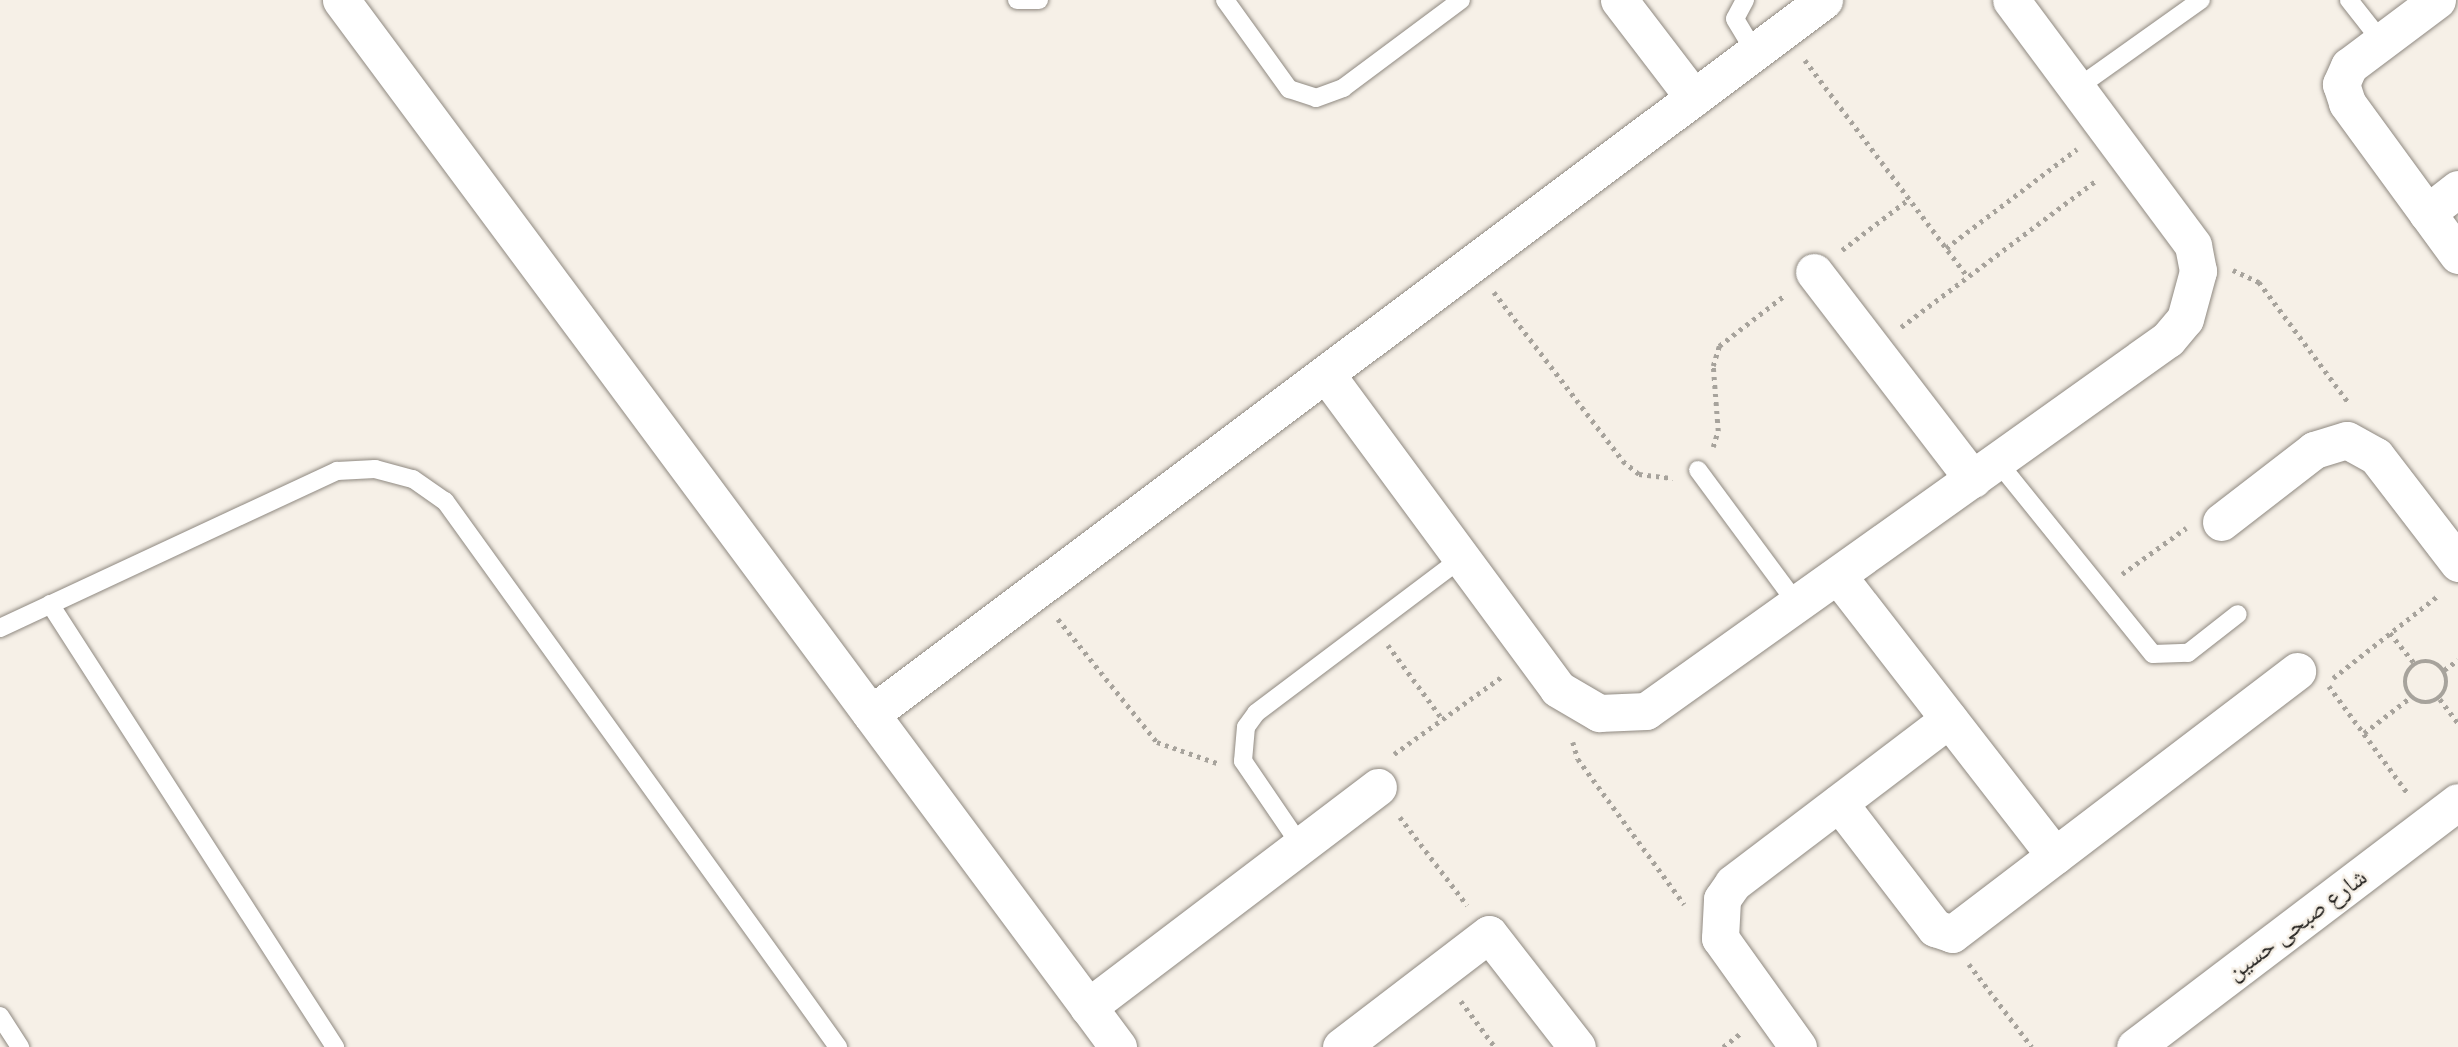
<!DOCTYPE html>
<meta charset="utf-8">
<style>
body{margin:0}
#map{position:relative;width:2458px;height:1047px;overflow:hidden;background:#f6f0e7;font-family:Signika,"Noto Naskh Arabic",sans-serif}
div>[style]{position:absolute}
.path>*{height:4.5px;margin-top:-2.25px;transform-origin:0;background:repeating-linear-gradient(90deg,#a7a39c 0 3.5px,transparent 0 8.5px)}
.path>.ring{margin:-2.25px;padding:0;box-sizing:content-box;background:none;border:4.5px solid #a7a39c;border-radius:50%}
.roads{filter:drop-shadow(0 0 2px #8f8981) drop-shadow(0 0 2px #8f8981)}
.service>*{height:18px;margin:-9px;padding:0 9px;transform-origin:9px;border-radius:9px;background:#fff}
.minor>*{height:37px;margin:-18.5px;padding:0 18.5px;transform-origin:18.5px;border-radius:18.5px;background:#fff}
span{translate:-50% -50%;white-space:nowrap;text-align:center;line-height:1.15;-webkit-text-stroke:5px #f6f0e7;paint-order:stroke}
.street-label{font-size:24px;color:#1f1d1a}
</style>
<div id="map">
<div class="path">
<i style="left:1805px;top:60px;width:271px;rotate:53.1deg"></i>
<i style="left:1946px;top:248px;width:164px;rotate:-37.1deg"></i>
<i style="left:1842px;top:250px;width:84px;rotate:-37.3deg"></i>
<i style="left:2233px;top:270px;width:29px;rotate:25deg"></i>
<i style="left:2259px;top:282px;width:151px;rotate:53.4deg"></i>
<i style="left:1494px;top:292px;width:213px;rotate:52.6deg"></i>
<i style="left:1623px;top:461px;width:21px;rotate:39deg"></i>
<i style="left:1639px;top:474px;width:34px;rotate:7deg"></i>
<i style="left:1901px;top:327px;width:246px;rotate:-36.9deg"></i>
<i style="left:1713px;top:447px;width:17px;rotate:-73deg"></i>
<i style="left:1718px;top:431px;width:65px;rotate:-94.4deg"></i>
<i style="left:1713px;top:366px;width:21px;rotate:-73deg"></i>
<i style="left:1719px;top:346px;width:83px;rotate:-37.7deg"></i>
<i style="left:2122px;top:574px;width:79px;rotate:-35.7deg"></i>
<i style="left:1058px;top:619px;width:158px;rotate:51.2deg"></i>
<i style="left:1157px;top:742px;width:64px;rotate:19.3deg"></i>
<i style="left:2390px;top:633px;width:40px;rotate:51deg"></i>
<i style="left:1388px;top:645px;width:93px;rotate:53.7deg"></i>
<i class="ring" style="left:2405px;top:661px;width:37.5px;height:37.5px"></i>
<i style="left:2444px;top:670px;width:17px;rotate:-36deg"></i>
<i style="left:2333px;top:678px;width:135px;rotate:-38.1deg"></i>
<i style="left:2329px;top:686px;width:135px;rotate:53.7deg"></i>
<i style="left:2440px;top:699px;width:30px;rotate:53deg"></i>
<i style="left:2364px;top:733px;width:59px;rotate:-37.5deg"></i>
<i style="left:1573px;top:742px;width:18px;rotate:74deg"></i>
<i style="left:1578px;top:759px;width:180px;rotate:53.8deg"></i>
<i style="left:1394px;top:754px;width:135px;rotate:-35.7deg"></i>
<i style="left:1400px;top:817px;width:111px;rotate:52.7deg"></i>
<i style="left:1969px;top:964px;width:104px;rotate:52.8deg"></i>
<i style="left:1461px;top:1001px;width:57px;rotate:53.5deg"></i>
<i style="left:1723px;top:1047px;width:23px;rotate:-38deg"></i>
</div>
<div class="roads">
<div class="service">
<i style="left:1017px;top:0;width:22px"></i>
<i style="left:1225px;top:0;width:110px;rotate:54.3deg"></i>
<i style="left:1289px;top:89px;width:28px;rotate:18deg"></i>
<i style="left:1316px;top:98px;width:29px;rotate:-20deg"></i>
<i style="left:1343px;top:88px;width:147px;rotate:-36.7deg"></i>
<i style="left:1745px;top:0;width:21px;rotate:118deg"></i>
<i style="left:1735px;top:19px;width:39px;rotate:59deg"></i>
<i style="left:2349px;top:0;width:53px;rotate:51.8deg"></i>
<i style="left:2077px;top:88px;width:152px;rotate:-35.4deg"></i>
<i style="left:1997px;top:461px;width:248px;rotate:51.1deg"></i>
<i style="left:2153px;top:654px;width:35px;rotate:-2deg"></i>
<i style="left:2188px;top:653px;width:63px;rotate:-38deg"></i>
<i style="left:1698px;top:470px;width:168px;rotate:53.5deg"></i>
<i style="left:50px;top:604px;width:527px;rotate:57.25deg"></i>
<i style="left:0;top:628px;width:372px;rotate:-25deg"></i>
<i style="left:337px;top:471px;width:38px;rotate:-3deg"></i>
<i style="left:375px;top:469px;width:39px;rotate:15deg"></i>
<i style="left:413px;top:479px;width:39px;rotate:35deg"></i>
<i style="left:445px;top:501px;width:673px;rotate:54.25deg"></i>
<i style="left:1301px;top:846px;width:103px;rotate:-124.3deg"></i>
<i style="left:1243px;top:761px;width:34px;rotate:-85deg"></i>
<i style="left:1246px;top:727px;width:17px;rotate:-54deg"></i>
<i style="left:1256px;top:713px;width:258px;rotate:-37deg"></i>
<i style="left:0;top:1016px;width:37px;rotate:57deg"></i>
</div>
<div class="minor">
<i style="left:341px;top:0;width:1304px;rotate:53.42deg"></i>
<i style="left:1619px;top:0;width:123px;rotate:52.6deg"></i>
<i style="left:2437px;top:0;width:110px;rotate:143.1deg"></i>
<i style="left:2349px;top:66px;width:20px;rotate:114deg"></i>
<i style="left:2341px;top:84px;width:20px;rotate:72deg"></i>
<i style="left:2347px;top:103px;width:188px;rotate:53.9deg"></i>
<i style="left:2427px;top:213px;width:39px;rotate:-38deg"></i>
<i style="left:1814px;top:272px;width:261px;rotate:52.5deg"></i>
<i style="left:1326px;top:374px;width:391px;rotate:53.6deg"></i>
<i style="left:1558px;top:689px;width:48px;rotate:30.3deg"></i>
<i style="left:1599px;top:713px;width:47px;rotate:-2.4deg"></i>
<i style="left:1646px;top:711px;width:641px;rotate:-35.48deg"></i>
<i style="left:2168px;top:339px;width:26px;rotate:-50deg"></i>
<i style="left:2185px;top:319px;width:50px;rotate:-74.8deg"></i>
<i style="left:2198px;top:271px;width:26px;rotate:-101deg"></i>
<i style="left:2193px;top:245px;width:305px;rotate:-126.6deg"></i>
<i style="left:2221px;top:522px;width:118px;rotate:-37.7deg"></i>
<i style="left:2314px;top:450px;width:34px;rotate:-17deg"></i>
<i style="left:2347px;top:440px;width:33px;rotate:29deg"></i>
<i style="left:2376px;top:456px;width:135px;rotate:52.5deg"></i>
<i style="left:1838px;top:576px;width:354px;rotate:52.2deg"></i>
<i style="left:871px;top:714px;width:1191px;rotate:-36.84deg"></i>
<i style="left:1839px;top:803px;width:158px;rotate:52.5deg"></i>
<i style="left:1935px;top:928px;width:18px;rotate:19deg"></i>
<i style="left:1952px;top:934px;width:434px;rotate:-37.3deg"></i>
<i style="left:1088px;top:1007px;width:364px;rotate:-37.2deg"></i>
<i style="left:1341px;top:1047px;width:186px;rotate:-37.4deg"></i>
<i style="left:1489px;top:934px;width:143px;rotate:52.1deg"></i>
<i style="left:1798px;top:1047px;width:134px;rotate:-125.6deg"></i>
<i style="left:1720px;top:938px;width:39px;rotate:-87deg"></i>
<i style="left:1722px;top:899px;width:19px;rotate:-55deg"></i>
<i style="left:1733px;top:883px;width:271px;rotate:-37.2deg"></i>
<i style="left:2135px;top:1047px;width:405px;rotate:-37.2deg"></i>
</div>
</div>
<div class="street-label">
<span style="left:2297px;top:925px;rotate:-37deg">شارع صبحى حسين</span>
</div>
</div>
